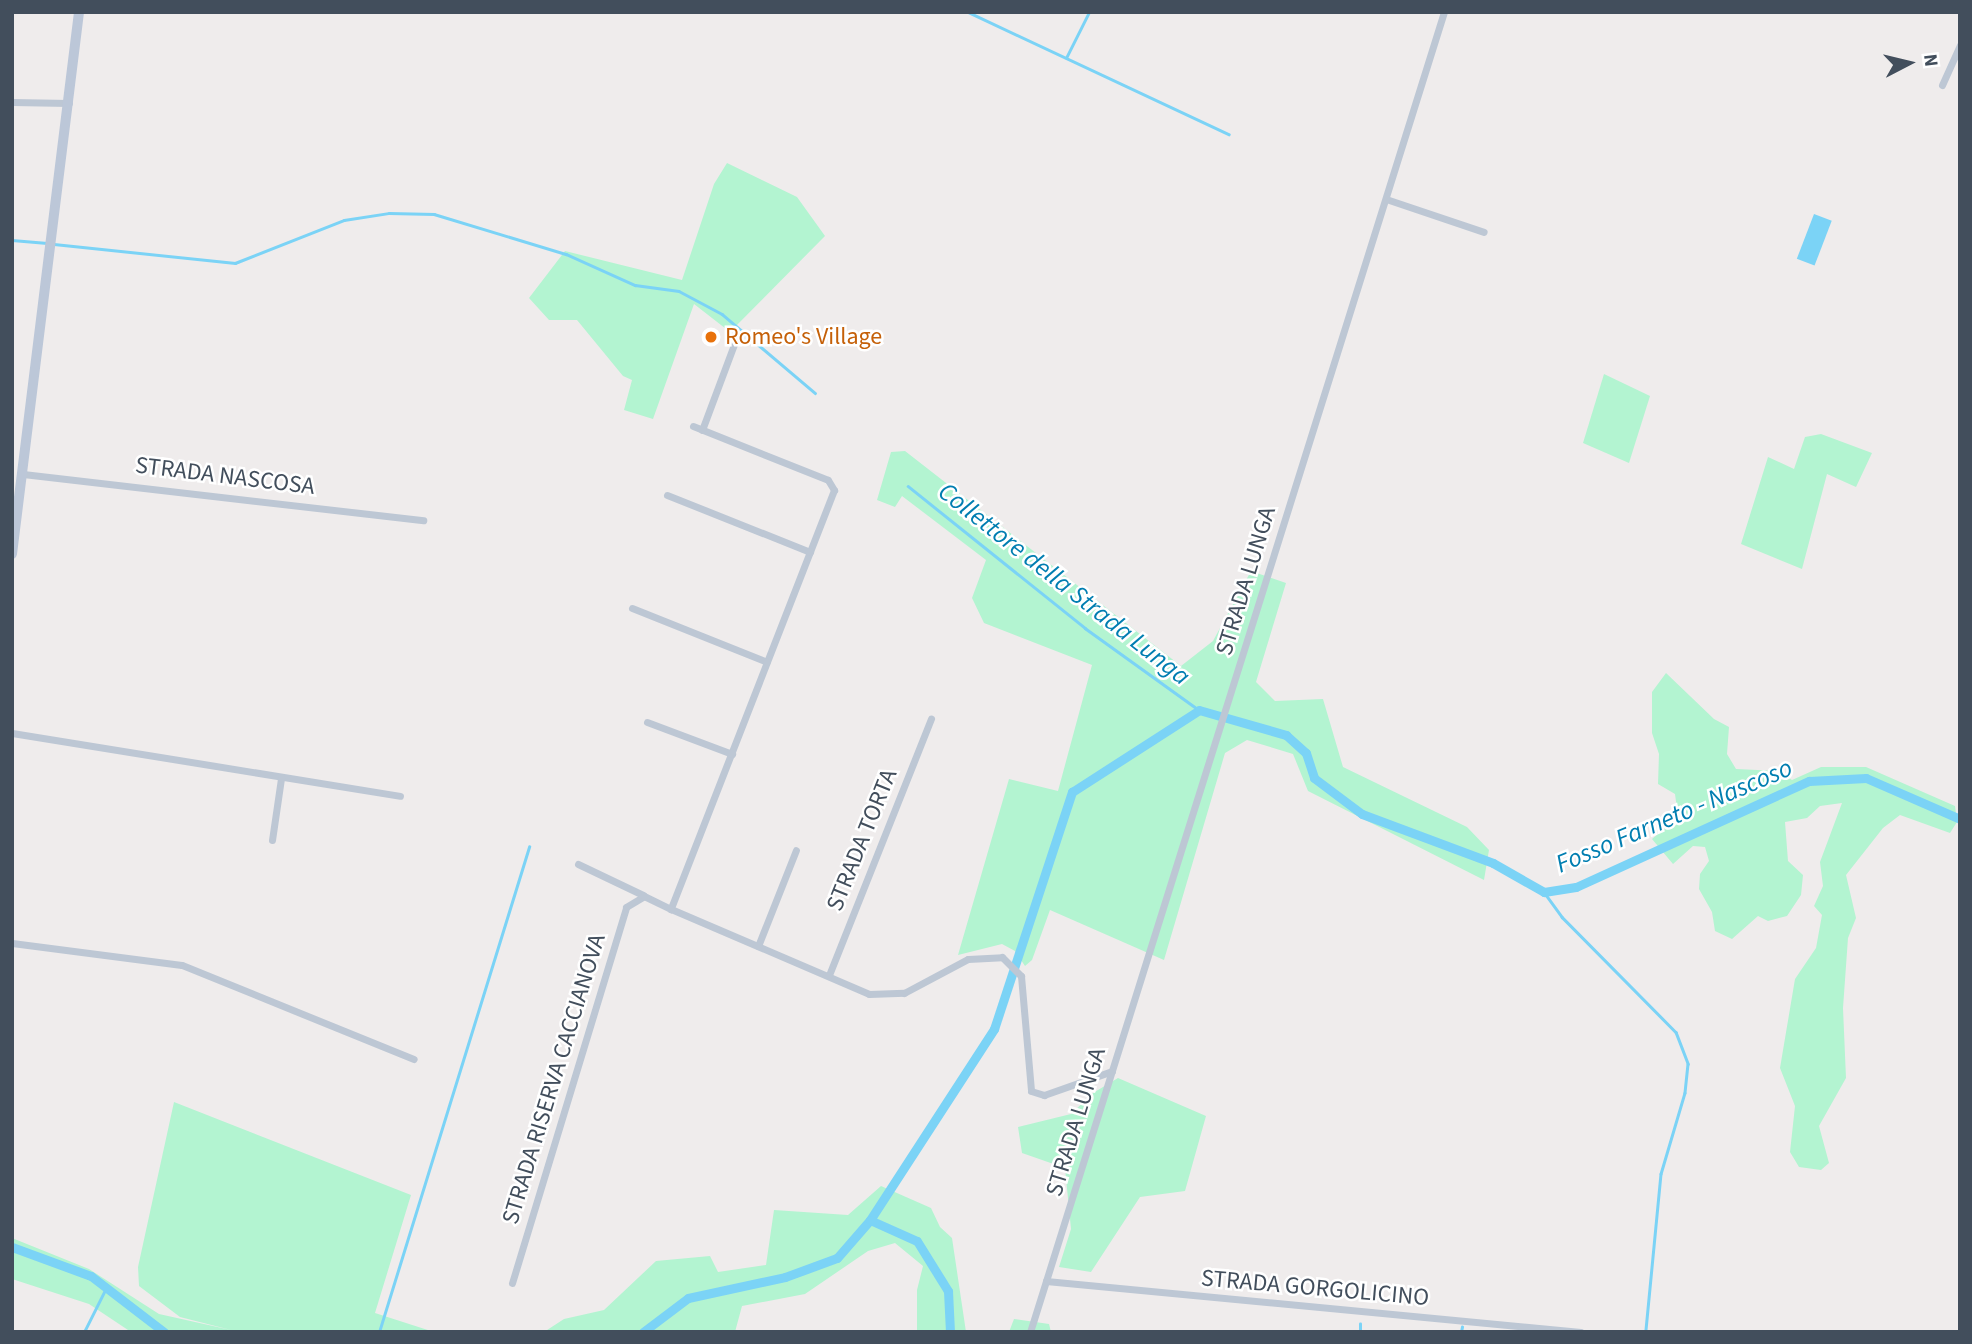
<!DOCTYPE html>
<style>
body{margin:0}
#map{position:relative;width:1972px;height:1344px;overflow:hidden;background:#efecec;font-family:"Source Sans 3",sans-serif}
div>[style]{position:absolute}
.green>*{inset:0;background:#b3f4d1}
.water>*{inset:0;background:#7bd3f6;transform-origin:0 0}
.stream>*{height:2.5px;margin:-1.25px;padding:0 1.25px;transform-origin:1.25px;border-radius:1.25px;background:#7bd3f6}
.canal>*{height:9px;margin:-4.5px;padding:0 4.5px;transform-origin:4.5px;border-radius:4.5px;background:#7bd3f6}
.street>*{height:7px;margin:-3.5px;padding:0 3.5px;transform-origin:3.5px;border-radius:3.5px;background:#bdc7d4}
.secondary>*{height:10px;margin:-5px;padding:0 5px;transform-origin:5px;border-radius:5px;background:#bcc7d8}
.dots>*{width:19px;height:19px;translate:-50% -50%;box-sizing:border-box;border:4px solid #fff;border-radius:50%}
span{translate:-50% -50%;white-space:nowrap;text-align:center;line-height:1.15;-webkit-text-stroke:5px #fff;paint-order:stroke}
.food-label{font-size:24px;color:#c56008}
.left{translate:0 -50%;text-align:left}
.street-label{font-size:24px;color:#424e5c}
.water-label{font-size:26px;color:#007eb1;font-style:italic}
.frame{position:absolute;inset:0;border:14px solid #424e5c;pointer-events:none}
.north{position:absolute;left:1874px;top:28px;width:70px;height:70px;-webkit-text-stroke:5px #fff;paint-order:stroke;rotate:83deg;font-size:19px;font-weight:700;line-height:28px;text-align:center;color:#424e5c}
.north::after{content:'';display:block;margin:auto;width:24px;height:32px;background:#424e5c;clip-path:polygon(50% 0,100% 100%,50% 72%,0 100%)}
</style>
<div id="map">
<div class="green">
<i style="clip-path:polygon(727px 163px,797px 197px,825px 236px,730px 332px,694px 304px,653px 419px,624px 410px,632px 380px,623px 376px,577px 320px,549px 320px,529px 298px,565px 251px,682px 280px,714px 184px)"></i>
<i style="clip-path:polygon(1604px 374px,1650px 396px,1629px 463px,1583px 443px)"></i>
<i style="clip-path:polygon(1821px 434px,1872px 453px,1856px 487px,1827px 474px,1802px 569px,1741px 544px,1768px 457px,1794px 469px,1805px 437px)"></i>
<i style="clip-path:polygon(905px 451px,1181px 666px,1213px 641px,1251px 571px,1286px 583px,1256px 682px,1275px 701px,1323px 699px,1343px 767px,1467px 827px,1489px 850px,1484px 880px,1308px 791px,1293px 754px,1247px 740px,1225px 753px,1164px 960px,1050px 910px,1032px 960px,1025px 966px,1015px 951px,1002px 944px,958px 955px,1009px 779px,1058px 791px,1092px 665px,984px 623px,972px 598px,986px 560px,902px 496px,895px 507px,877px 500px,891px 452px)"></i>
<i style="clip-path:polygon(1666px 673px,1714px 719px,1729px 727px,1727px 754px,1736px 769px,1779px 771px,1792px 780px,1821px 767px,1866px 767px,1955px 806px,1957px 822px,1950px 833px,1900px 815px,1883px 828px,1846px 875px,1856px 918px,1848px 938px,1843px 1008px,1846px 1078px,1819px 1126px,1829px 1163px,1821px 1170px,1799px 1167px,1790px 1152px,1795px 1106px,1780px 1068px,1795px 979px,1816px 948px,1822px 915px,1814px 906px,1823px 886px,1820px 862px,1842px 803px,1820px 806px,1807px 818px,1785px 822px,1788px 861px,1803px 875px,1801px 895px,1787px 916px,1768px 921px,1758px 916px,1732px 939px,1715px 931px,1712px 912px,1699px 889px,1700px 874px,1709px 861px,1705px 847px,1693px 846px,1673px 864px,1652px 839px,1678px 817px,1675px 794px,1658px 784px,1659px 754px,1652px 733px,1652px 692px)"></i>
<i style="clip-path:polygon(1118px 1078px,1206px 1116px,1185px 1191px,1140px 1197px,1091px 1272px,1059px 1267px,1071px 1229px,1065px 1168px,1022px 1153px,1018px 1127px,1071px 1114px,1093px 1093px)"></i>
<i style="clip-path:polygon(174px 1102px,411px 1195px,375px 1313px,434px 1332px,131px 1332px,89px 1304px,12px 1279px,12px 1238px,89px 1269px,159px 1314px,231px 1330px,180px 1317px,139px 1286px,138px 1267px)"></i>
<i style="clip-path:polygon(881px 1186px,931px 1208px,940px 1227px,952px 1238px,966px 1332px,917px 1332px,917px 1290px,923px 1266px,895px 1243px,868px 1251px,805px 1294px,742px 1306px,735px 1332px,544px 1332px,564px 1319px,604px 1310px,656px 1261px,710px 1256px,718px 1272px,766px 1265px,774px 1210px,848px 1215px)"></i>
<i style="clip-path:polygon(1014px 1319px,1049px 1324px,1051px 1332px,1009px 1332px)"></i>
</div>
<div class="water">
<i style="left:1814px;top:214px;width:19px;height:48px;rotate:21deg"></i>
</div>
<div class="stream">
<i style="left:968px;top:12px;width:288px;rotate:25.1deg"></i>
<i style="left:1066px;top:58px;width:51px;rotate:-63.4deg"></i>
<i style="left:12px;top:240px;width:35px;rotate:5deg"></i>
<i style="left:54px;top:244px;width:182px;rotate:6deg"></i>
<i style="left:235px;top:263px;width:117px;rotate:-21.5deg"></i>
<i style="left:344px;top:220px;width:46px;rotate:-8.8deg"></i>
<i style="left:389px;top:213px;width:45px;rotate:1.3deg"></i>
<i style="left:434px;top:214px;width:138px;rotate:16.9deg"></i>
<i style="left:566px;top:254px;width:76px;rotate:24.2deg"></i>
<i style="left:635px;top:285px;width:44px;rotate:7.8deg"></i>
<i style="left:679px;top:291px;width:49px;rotate:28.1deg"></i>
<i style="left:722px;top:314px;width:122px;rotate:40.3deg"></i>
<i style="left:908px;top:486px;width:227px;rotate:38.7deg"></i>
<i style="left:1085px;top:628px;width:140px;rotate:35.7deg"></i>
<i style="left:1544px;top:892px;width:31px;rotate:54deg"></i>
<i style="left:1562px;top:917px;width:162px;rotate:45.3deg"></i>
<i style="left:1676px;top:1032px;width:34px;rotate:69deg"></i>
<i style="left:1688px;top:1064px;width:29px;rotate:96deg"></i>
<i style="left:1685px;top:1093px;width:84px;rotate:106.5deg"></i>
<i style="left:1661px;top:1174px;width:158px;rotate:95.5deg"></i>
<i style="left:84px;top:1332px;width:49px;rotate:-63.4deg"></i>
<i style="left:379px;top:1332px;width:508px;rotate:-72.81deg"></i>
<i style="left:1360px;top:1332px;width:8px;rotate:-90deg"></i>
<i style="left:1461px;top:1332px;width:5px;rotate:-79deg"></i>
</div>
<div class="canal">
<i style="left:870px;top:1220px;width:228px;rotate:-57deg"></i>
<i style="left:994px;top:1029px;width:250px;rotate:-71.8deg"></i>
<i style="left:1072px;top:792px;width:151px;rotate:-32.8deg"></i>
<i style="left:1199px;top:710px;width:91px;rotate:16deg"></i>
<i style="left:1286px;top:735px;width:27px;rotate:42deg"></i>
<i style="left:1306px;top:753px;width:26px;rotate:72deg"></i>
<i style="left:1314px;top:778px;width:60px;rotate:36.9deg"></i>
<i style="left:1362px;top:814px;width:140px;rotate:20.5deg"></i>
<i style="left:1493px;top:863px;width:59px;rotate:29.6deg"></i>
<i style="left:1544px;top:892px;width:32px;rotate:-9deg"></i>
<i style="left:1576px;top:887px;width:256px;rotate:-24.5deg"></i>
<i style="left:1809px;top:781px;width:57px;rotate:-3deg"></i>
<i style="left:1866px;top:778px;width:103px;rotate:23.6deg"></i>
<i style="left:12px;top:1247px;width:84px;rotate:20.2deg"></i>
<i style="left:91px;top:1276px;width:92px;rotate:37.5deg"></i>
<i style="left:643px;top:1332px;width:56px;rotate:-37.1deg"></i>
<i style="left:688px;top:1298px;width:99px;rotate:-12.2deg"></i>
<i style="left:785px;top:1277px;width:55px;rotate:-20.1deg"></i>
<i style="left:837px;top:1258px;width:50px;rotate:-49deg"></i>
<i style="left:870px;top:1220px;width:51px;rotate:24.1deg"></i>
<i style="left:917px;top:1241px;width:59px;rotate:58.2deg"></i>
<i style="left:948px;top:1291px;width:41px;rotate:87.2deg"></i>
</div>
<div class="street">
<i style="left:1942px;top:85px;width:44px;rotate:-65.8deg"></i>
<i style="left:12px;top:102px;width:57px;rotate:1deg"></i>
<i style="left:1386px;top:199px;width:103px;rotate:18.6deg"></i>
<i style="left:693px;top:426px;width:145px;rotate:21.8deg"></i>
<i style="left:828px;top:480px;width:12px;rotate:59deg"></i>
<i style="left:834px;top:490px;width:450px;rotate:111.3deg"></i>
<i style="left:671px;top:909px;width:215px;rotate:23.2deg"></i>
<i style="left:869px;top:994px;width:35px;rotate:-2deg"></i>
<i style="left:904px;top:993px;width:72px;rotate:-28deg"></i>
<i style="left:968px;top:959px;width:34px;rotate:-3deg"></i>
<i style="left:1002px;top:957px;width:27px;rotate:45deg"></i>
<i style="left:1021px;top:976px;width:115px;rotate:85deg"></i>
<i style="left:1031px;top:1091px;width:14px;rotate:17deg"></i>
<i style="left:1044px;top:1095px;width:72px;rotate:-19.4deg"></i>
<i style="left:702px;top:430px;width:97px;rotate:-69.5deg"></i>
<i style="left:23px;top:474px;width:403px;rotate:6.6deg"></i>
<i style="left:667px;top:495px;width:154px;rotate:21.7deg"></i>
<i style="left:632px;top:608px;width:145px;rotate:21.8deg"></i>
<i style="left:647px;top:722px;width:91px;rotate:20.6deg"></i>
<i style="left:12px;top:733px;width:393px;rotate:9.2deg"></i>
<i style="left:272px;top:840px;width:63px;rotate:-81.7deg"></i>
<i style="left:578px;top:864px;width:72px;rotate:25.5deg"></i>
<i style="left:12px;top:943px;width:171px;rotate:7.4deg"></i>
<i style="left:182px;top:965px;width:250px;rotate:22.1deg"></i>
<i style="left:758px;top:946px;width:103px;rotate:-68.4deg"></i>
<i style="left:829px;top:975px;width:276px;rotate:-68.3deg"></i>
<i style="left:1046px;top:1281px;width:537px;rotate:5.45deg"></i>
<i style="left:512px;top:1283px;width:393px;rotate:-73.1deg"></i>
<i style="left:626px;top:907px;width:21px;rotate:-31deg"></i>
<i style="left:644px;top:896px;width:30px;rotate:26deg"></i>
<i style="left:1030px;top:1332px;width:1383px;rotate:-72.59deg"></i>
</div>
<div class="secondary">
<i style="left:12px;top:554px;width:546px;rotate:-82.95deg"></i>
</div>
<div class="dots">
<i style="left:711px;top:337px;background:#e8710a"></i>
</div>
<div class="food-label">
<span class="left" style="left:725px;top:337px">Romeo's Village</span>
</div>
<div class="street-label">
<span style="left:225px;top:476px;rotate:7deg">STRADA NASCOSA</span>
<span style="left:1246px;top:581px;rotate:-73deg">STRADA LUNGA</span>
<span style="left:862px;top:840px;rotate:-68deg">STRADA TORTA</span>
<span style="left:554px;top:1079px;rotate:-73deg">STRADA RISERVA CACCIANOVA</span>
<span style="left:1076px;top:1122px;rotate:-73deg">STRADA LUNGA</span>
<span style="left:1315px;top:1288px;rotate:5deg">STRADA GORGOLICINO</span>
</div>
<div class="water-label">
<span style="left:1064px;top:584px;rotate:38deg">Collettore della Strada Lunga</span>
<span style="left:1674px;top:816px;rotate:-23deg">Fosso Farneto - Nascoso</span>
</div>
<div class="frame"></div>
<div class="north">N</div>
</div>
